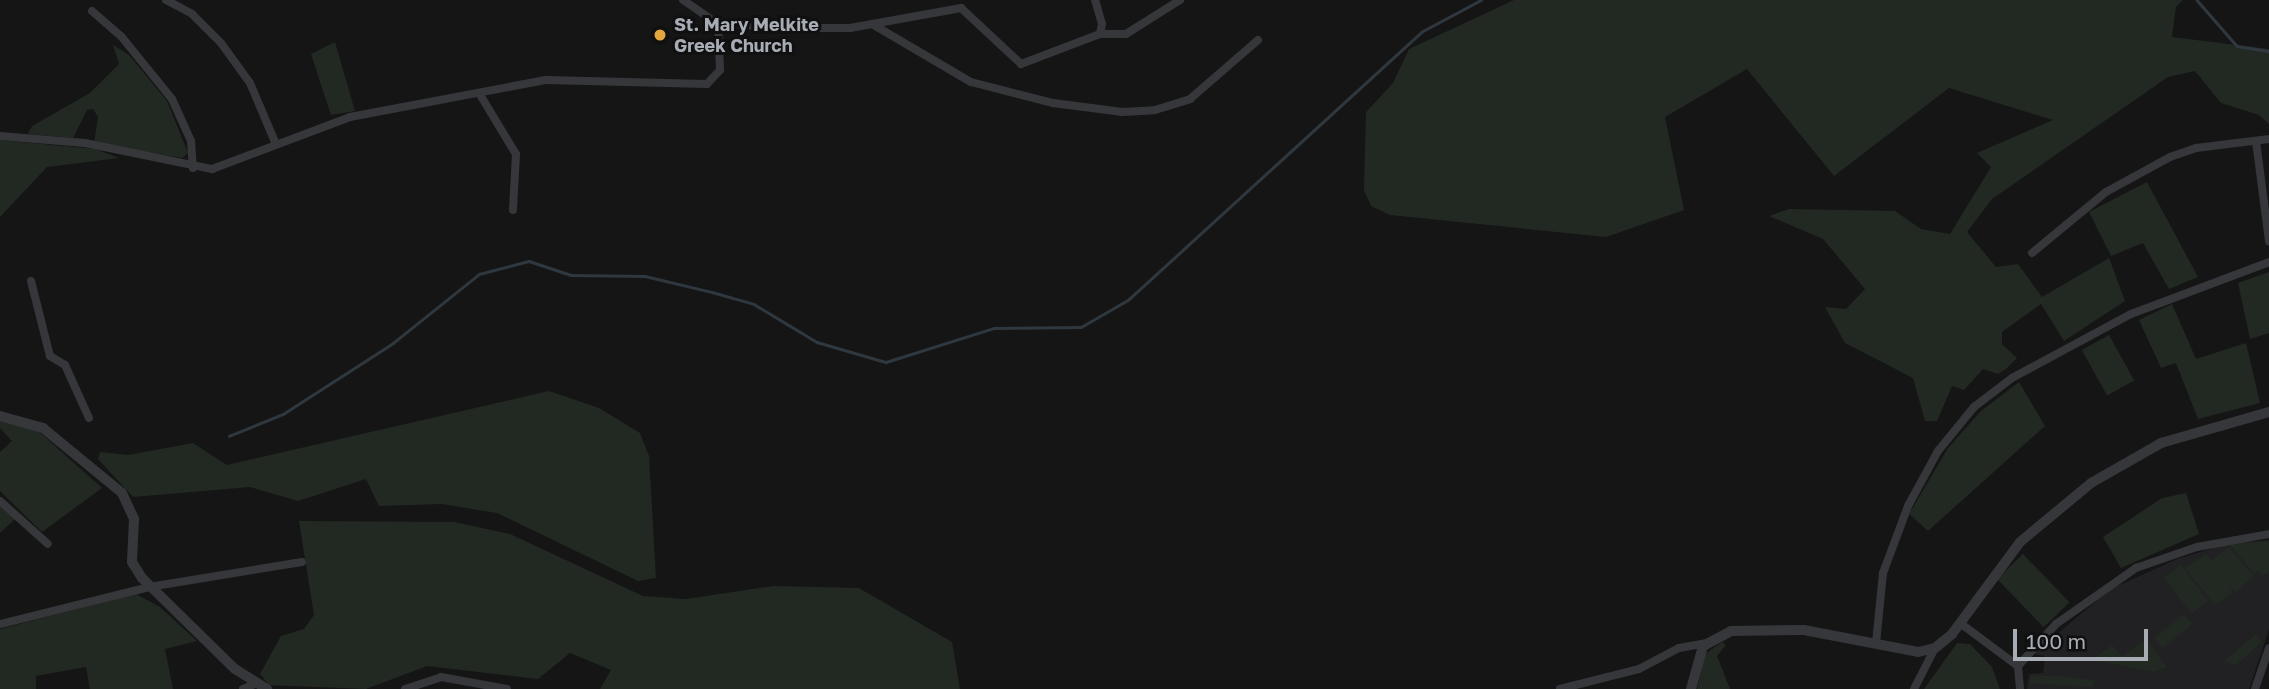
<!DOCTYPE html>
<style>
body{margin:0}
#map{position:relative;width:2269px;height:689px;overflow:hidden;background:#151516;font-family:"Golos Text",sans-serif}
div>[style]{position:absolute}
.built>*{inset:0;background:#212123}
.green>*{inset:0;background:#212922;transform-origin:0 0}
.stream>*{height:2.5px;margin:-1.25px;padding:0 1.25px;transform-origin:1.25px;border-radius:1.25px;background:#2f383e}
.minor>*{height:8px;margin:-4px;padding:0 4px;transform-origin:4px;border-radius:4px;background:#36373b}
.tertiary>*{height:10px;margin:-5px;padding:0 5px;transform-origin:5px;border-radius:5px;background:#36373b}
.dots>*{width:19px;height:19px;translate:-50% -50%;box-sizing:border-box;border:4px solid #101011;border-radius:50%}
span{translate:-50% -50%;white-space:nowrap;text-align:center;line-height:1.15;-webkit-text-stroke:6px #101011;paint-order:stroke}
.poi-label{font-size:18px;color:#a8acb5;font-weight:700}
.left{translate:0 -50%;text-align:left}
.scale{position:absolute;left:2013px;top:629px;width:135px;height:32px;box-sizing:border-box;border:4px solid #a8acb5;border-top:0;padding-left:9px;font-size:21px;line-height:24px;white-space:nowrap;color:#a8acb5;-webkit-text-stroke:5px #101011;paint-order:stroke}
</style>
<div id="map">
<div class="built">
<i style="clip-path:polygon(2269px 540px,2269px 629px,2249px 689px,2027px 689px,2029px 674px,2043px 673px,2045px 656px,2033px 654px,2111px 589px,2177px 559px,2228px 544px)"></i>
</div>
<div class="green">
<i style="clip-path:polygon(1514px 0,2183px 0,2176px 7px,2172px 37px,2269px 49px,2269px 124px,2259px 115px,2221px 103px,2195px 71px,2168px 77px,1992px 199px,1967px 232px,1996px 267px,2018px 264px,2042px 297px,2109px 258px,2125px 301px,2064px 341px,2041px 304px,2002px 332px,2002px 344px,2017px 358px,2006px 369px,1998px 374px,1983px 369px,1964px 390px,1952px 386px,1937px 421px,1925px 421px,1913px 378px,1845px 343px,1825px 307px,1846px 309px,1865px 289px,1823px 239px,1769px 216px,1789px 209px,1895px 211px,1921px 229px,1950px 234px,1991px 167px,1977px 153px,2053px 120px,1949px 88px,1834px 176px,1747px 69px,1665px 117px,1684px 210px,1606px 237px,1390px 215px,1371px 206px,1364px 190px,1366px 112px,1393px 83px,1409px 49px)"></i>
<i style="clip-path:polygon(335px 42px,355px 111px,331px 115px,311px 54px)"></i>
<i style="clip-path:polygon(113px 45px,129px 55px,167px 101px,188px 153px,182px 158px,94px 143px,98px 117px,93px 109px,87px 110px,73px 138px,28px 134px,32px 126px,90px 93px,119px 64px)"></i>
<i style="clip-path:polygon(0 140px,95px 149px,119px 158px,47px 167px,0 217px)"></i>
<i style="clip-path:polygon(2147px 182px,2198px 277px,2169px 289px,2143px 243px,2111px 256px,2089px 212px)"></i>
<i style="clip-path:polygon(2269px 272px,2269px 333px,2250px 339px,2238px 283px)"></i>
<i style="clip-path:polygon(2172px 304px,2196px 359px,2246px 343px,2260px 403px,2198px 419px,2176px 363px,2161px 368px,2139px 320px)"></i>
<i style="left:2109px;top:335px;width:52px;height:31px;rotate:61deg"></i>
<i style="clip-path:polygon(2019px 382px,2045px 426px,1928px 531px,1909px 514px,1948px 448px,1981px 411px)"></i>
<i style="clip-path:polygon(549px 391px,599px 408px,640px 433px,649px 456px,656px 578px,638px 581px,497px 513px,442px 504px,379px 506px,366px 479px,298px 501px,250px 487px,133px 497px,98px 459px,100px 452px,128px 455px,193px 443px,227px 465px)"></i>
<i style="clip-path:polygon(0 421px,35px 428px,102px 488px,42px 532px,0 491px,0 452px,12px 441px,0 428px)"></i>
<i style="clip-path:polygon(2186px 493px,2199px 534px,2121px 568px,2103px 537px,2162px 498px)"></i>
<i style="clip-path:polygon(0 506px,15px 519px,0 533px)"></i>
<i style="clip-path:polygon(299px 521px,454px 522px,510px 534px,643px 596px,686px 599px,773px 586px,859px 588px,952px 642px,960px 689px,600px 689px,611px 670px,570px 653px,538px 679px,427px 666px,366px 689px,269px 685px,260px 674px,281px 636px,304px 629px,314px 615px)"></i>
<i style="clip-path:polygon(2269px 541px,2269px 572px,2262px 576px,2258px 571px,2254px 574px,2229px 544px)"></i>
<i style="clip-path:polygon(2229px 547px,2254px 576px,2235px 592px,2228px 583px,2233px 592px,2215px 605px,2185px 568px,2206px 554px,2211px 561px)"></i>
<i style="left:2023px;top:554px;width:67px;height:36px;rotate:46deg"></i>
<i style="left:2181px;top:565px;width:45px;height:21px;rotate:53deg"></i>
<i style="clip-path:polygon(136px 594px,160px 607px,197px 641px,165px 649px,173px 689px,90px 689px,86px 667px,36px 676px,36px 689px,0 689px,0 629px)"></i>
<i style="left:2184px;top:614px;width:13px;height:38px;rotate:51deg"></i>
<i style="clip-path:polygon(2256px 634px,2262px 642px,2236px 665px,2224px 661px)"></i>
<i style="clip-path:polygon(2146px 639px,2167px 667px,2154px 672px,2103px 662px,2097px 656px,2112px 645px,2122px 657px)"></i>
<i style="clip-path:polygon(1722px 642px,1726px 645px,1717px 656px,1730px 689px,1697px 689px,1705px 654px)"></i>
<i style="clip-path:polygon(1957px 643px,1970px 644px,1992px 667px,2000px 689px,1924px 689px)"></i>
<i style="clip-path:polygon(2031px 676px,2064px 676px,2095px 681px,2092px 687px,2030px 683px)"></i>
</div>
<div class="stream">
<i style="left:2197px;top:0;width:61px;rotate:49deg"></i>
<i style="left:2237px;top:46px;width:32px;rotate:9deg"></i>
<i style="left:229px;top:436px;width:58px;rotate:-22.2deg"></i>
<i style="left:283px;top:414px;width:131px;rotate:-32.8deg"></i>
<i style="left:393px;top:343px;width:110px;rotate:-38.7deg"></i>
<i style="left:479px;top:274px;width:52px;rotate:-14.6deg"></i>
<i style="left:529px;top:261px;width:44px;rotate:18.4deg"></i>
<i style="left:571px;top:275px;width:74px;rotate:0.8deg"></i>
<i style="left:645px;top:276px;width:69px;rotate:13.4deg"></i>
<i style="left:712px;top:292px;width:44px;rotate:15.9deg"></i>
<i style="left:754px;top:304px;width:74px;rotate:31.1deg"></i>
<i style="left:817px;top:342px;width:72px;rotate:16.2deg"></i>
<i style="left:886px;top:362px;width:113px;rotate:-17.5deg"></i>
<i style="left:994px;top:328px;width:87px;rotate:-0.7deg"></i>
<i style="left:1081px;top:327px;width:54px;rotate:-29.9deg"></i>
<i style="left:1128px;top:300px;width:397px;rotate:-42.4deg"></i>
<i style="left:1421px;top:32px;width:68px;rotate:-28.1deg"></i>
</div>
<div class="minor">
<i style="left:166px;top:0;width:30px;rotate:28deg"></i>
<i style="left:192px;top:14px;width:41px;rotate:45deg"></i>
<i style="left:221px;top:43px;width:49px;rotate:54.1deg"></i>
<i style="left:250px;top:83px;width:64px;rotate:67deg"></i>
<i style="left:683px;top:0;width:42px;rotate:34.4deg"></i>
<i style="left:718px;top:24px;width:91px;rotate:2.5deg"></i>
<i style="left:809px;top:28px;width:41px"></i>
<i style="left:850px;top:28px;width:113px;rotate:-10.2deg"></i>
<i style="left:961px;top:8px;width:82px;rotate:43deg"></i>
<i style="left:1021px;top:64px;width:85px;rotate:-20.8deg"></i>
<i style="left:1100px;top:34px;width:10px;rotate:-79deg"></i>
<i style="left:1102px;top:24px;width:25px;rotate:-106deg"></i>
<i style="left:92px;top:11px;width:38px;rotate:41deg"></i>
<i style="left:121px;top:36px;width:81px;rotate:51deg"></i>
<i style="left:172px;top:99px;width:46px;rotate:65.7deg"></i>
<i style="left:191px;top:141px;width:27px;rotate:86deg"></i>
<i style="left:872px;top:24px;width:115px;rotate:30.4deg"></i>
<i style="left:971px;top:82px;width:85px;rotate:14.4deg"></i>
<i style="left:1053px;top:103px;width:70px;rotate:7.4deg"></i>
<i style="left:1122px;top:112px;width:33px;rotate:-3deg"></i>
<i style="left:1155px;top:110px;width:37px;rotate:-17deg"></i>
<i style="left:1190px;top:99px;width:90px;rotate:-40.9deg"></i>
<i style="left:1100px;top:34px;width:26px"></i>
<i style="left:1126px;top:34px;width:64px;rotate:-32.2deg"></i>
<i style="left:479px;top:93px;width:71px;rotate:58.8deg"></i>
<i style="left:516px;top:154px;width:56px;rotate:93.1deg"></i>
<i style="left:0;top:136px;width:85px;rotate:4.7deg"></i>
<i style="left:85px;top:143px;width:130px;rotate:11.6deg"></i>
<i style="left:212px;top:169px;width:147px;rotate:-20.6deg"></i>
<i style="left:350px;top:117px;width:199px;rotate:-10.7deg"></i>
<i style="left:546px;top:80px;width:161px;rotate:1.4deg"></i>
<i style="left:707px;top:84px;width:19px;rotate:-47deg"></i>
<i style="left:720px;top:70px;width:46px;rotate:-92.5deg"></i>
<i style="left:2256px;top:141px;width:101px;rotate:82.6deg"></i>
<i style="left:2032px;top:253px;width:96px;rotate:-39.5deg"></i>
<i style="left:2106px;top:192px;width:73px;rotate:-28.7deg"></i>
<i style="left:2170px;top:157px;width:28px;rotate:-19deg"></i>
<i style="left:2196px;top:148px;width:74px;rotate:-7deg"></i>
<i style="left:31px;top:281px;width:77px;rotate:75.8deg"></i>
<i style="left:50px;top:356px;width:17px;rotate:31deg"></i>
<i style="left:65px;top:365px;width:58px;rotate:65.6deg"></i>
<i style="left:0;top:501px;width:64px;rotate:41.9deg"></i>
<i style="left:1960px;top:623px;width:72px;rotate:36.6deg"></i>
<i style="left:2018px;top:666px;width:57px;rotate:-47.9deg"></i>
<i style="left:2056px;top:624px;width:98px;rotate:-35deg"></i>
<i style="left:2136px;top:568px;width:65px;rotate:-19deg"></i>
<i style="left:2197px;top:547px;width:73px;rotate:-10.2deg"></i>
<i style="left:0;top:624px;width:154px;rotate:-13.9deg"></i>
<i style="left:149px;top:587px;width:155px;rotate:-9.3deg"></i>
<i style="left:1876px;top:643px;width:70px;rotate:-84.3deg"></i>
<i style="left:1883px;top:573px;width:72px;rotate:-69.5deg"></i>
<i style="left:1908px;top:506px;width:63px;rotate:-61.4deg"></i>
<i style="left:1938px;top:451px;width:57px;rotate:-50.7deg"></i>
<i style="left:1974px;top:407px;width:48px;rotate:-37.3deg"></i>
<i style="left:2012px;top:378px;width:135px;rotate:-28.3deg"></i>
<i style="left:2131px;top:314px;width:147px;rotate:-20.6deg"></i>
<i style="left:2018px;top:666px;width:23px;rotate:85deg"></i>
<i style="left:243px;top:689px;width:13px;rotate:-23deg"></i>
<i style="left:405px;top:689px;width:38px;rotate:-18deg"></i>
<i style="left:441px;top:677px;width:67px;rotate:10.3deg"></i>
<i style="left:1560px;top:689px;width:81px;rotate:-14.2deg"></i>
<i style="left:1639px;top:669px;width:45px;rotate:-27.7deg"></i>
<i style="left:1679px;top:648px;width:27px;rotate:-10deg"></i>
<i style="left:1914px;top:689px;width:46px;rotate:-62.9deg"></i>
<i style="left:2255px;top:689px;width:43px;rotate:-71.1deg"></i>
</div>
<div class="tertiary">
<i style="left:0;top:416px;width:45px;rotate:15.6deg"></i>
<i style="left:43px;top:428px;width:102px;rotate:39.4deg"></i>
<i style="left:122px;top:493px;width:29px;rotate:65deg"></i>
<i style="left:134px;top:519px;width:43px;rotate:92.7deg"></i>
<i style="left:132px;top:562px;width:19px;rotate:58deg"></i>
<i style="left:142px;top:578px;width:130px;rotate:44.4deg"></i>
<i style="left:235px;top:669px;width:38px;rotate:32deg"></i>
<i style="left:1691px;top:689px;width:45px;rotate:-74.4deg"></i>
<i style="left:1703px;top:646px;width:32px;rotate:-28deg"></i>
<i style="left:1731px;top:631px;width:73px;rotate:-0.8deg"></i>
<i style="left:1804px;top:630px;width:116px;rotate:10.9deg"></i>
<i style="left:1918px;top:652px;width:17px;rotate:-13deg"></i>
<i style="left:1935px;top:648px;width:22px;rotate:-39deg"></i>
<i style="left:1952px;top:634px;width:114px;rotate:-53.5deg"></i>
<i style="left:2020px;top:542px;width:92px;rotate:-39.7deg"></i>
<i style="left:2091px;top:483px;width:81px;rotate:-29.7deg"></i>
<i style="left:2161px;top:443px;width:112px;rotate:-16deg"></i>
</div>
<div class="dots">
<i style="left:660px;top:35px;background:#e4a53f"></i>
</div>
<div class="poi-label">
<span class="left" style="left:674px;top:35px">St. Mary Melkite<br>Greek Church</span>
</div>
<div class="scale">100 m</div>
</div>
